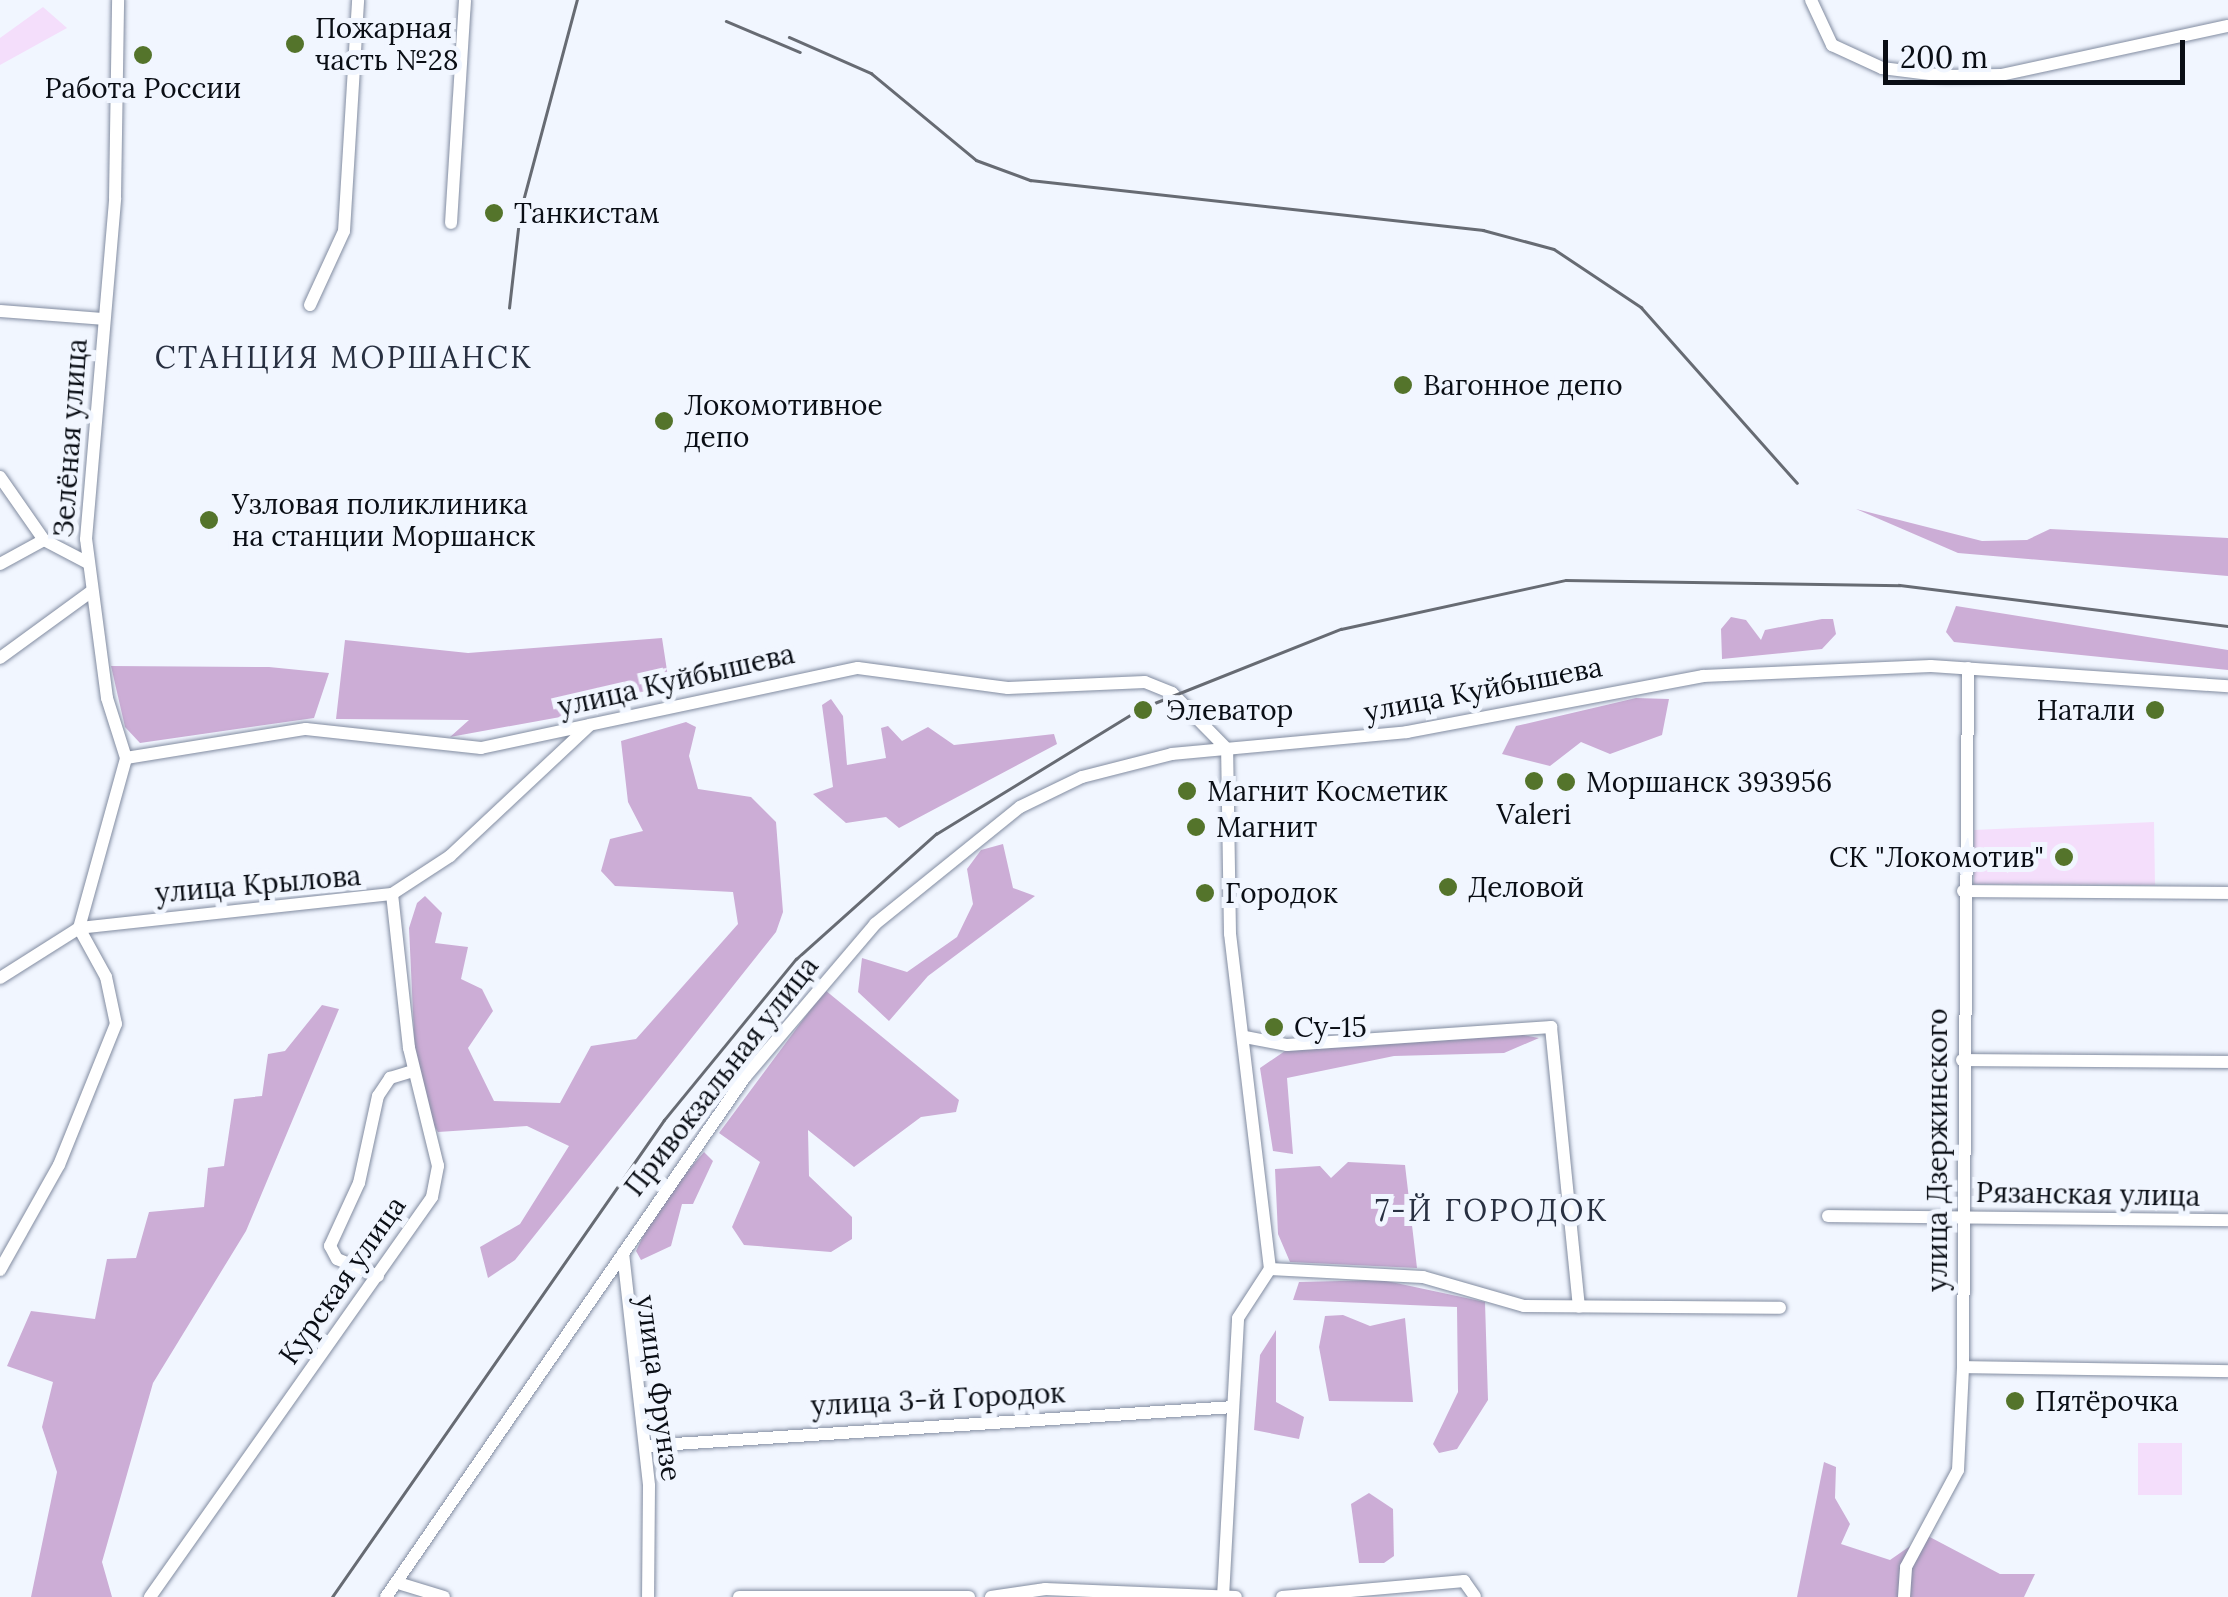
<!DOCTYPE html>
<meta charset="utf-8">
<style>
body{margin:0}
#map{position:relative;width:2228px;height:1597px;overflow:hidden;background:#f1f6ff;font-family:Lora,serif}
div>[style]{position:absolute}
.green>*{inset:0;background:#f4defb;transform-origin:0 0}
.forest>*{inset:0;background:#ccadd6}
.roads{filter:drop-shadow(0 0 2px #828ca1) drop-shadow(0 0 2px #828ca1)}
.minor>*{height:12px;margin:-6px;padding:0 6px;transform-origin:6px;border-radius:6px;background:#fff}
.rail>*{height:2.5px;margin:-1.25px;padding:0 1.25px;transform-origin:1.25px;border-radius:1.25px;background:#676b73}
.dots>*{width:28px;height:28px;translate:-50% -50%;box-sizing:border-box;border:5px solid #f1f6ff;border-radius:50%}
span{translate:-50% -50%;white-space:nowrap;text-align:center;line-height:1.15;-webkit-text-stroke:10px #f1f6ff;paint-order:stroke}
.poi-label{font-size:28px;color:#0a0e15}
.left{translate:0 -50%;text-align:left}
.right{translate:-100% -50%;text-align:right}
.street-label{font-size:28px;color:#0a0e15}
.neighbourhood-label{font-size:30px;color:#283041;letter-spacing:2.5px}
.scale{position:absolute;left:1883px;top:40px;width:302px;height:45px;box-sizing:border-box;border:5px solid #0a0e15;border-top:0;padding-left:12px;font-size:30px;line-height:35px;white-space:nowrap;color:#0a0e15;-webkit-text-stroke:8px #f1f6ff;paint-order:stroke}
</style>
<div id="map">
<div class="green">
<i style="clip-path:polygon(43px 7px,67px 28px,0 65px,0 38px)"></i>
<i style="clip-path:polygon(2154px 822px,2155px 885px,1974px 884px,1974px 830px)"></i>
<i style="left:2138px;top:1443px;width:44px;height:52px"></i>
</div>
<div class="forest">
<i style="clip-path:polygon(1856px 509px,1982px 541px,2027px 540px,2050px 529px,2228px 538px,2228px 576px,1958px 553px)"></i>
<i style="clip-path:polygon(1956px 606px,2228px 650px,2228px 670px,1954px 642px,1946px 632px)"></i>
<i style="clip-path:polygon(1731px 617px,1746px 620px,1761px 640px,1765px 630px,1822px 619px,1833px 619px,1836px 634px,1822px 649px,1722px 659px,1721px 629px)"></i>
<i style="clip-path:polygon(662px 638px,670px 690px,632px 704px,450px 737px,469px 720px,336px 719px,345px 640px,468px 653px)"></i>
<i style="clip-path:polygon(111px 666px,269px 667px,329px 673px,314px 718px,140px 743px,125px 727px)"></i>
<i style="clip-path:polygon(1636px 698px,1669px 699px,1662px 735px,1610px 754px,1581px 742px,1550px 766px,1502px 754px,1516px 726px)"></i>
<i style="clip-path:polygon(831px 699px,843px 716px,847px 765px,886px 758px,881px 728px,888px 726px,902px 741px,928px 727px,954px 745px,1054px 734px,1057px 744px,899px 828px,886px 817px,846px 823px,813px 794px,833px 787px,822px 705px)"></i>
<i style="clip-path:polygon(686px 722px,696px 727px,689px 756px,698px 789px,751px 797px,776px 822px,783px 912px,776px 932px,515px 1260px,488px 1278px,480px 1247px,520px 1224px,569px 1146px,527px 1126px,438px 1132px,433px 1124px,415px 1055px,409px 928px,417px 903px,425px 896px,442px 913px,435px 943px,468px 947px,461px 979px,482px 989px,493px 1011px,468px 1048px,494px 1101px,560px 1103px,591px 1046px,636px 1039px,738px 924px,733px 892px,615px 886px,601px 871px,610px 839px,643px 831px,628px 802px,621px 741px)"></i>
<i style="clip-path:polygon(1003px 844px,1013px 888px,1035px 896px,928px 976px,889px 1021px,858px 992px,862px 958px,907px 972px,957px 937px,973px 904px,967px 869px,981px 850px)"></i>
<i style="clip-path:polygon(825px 990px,959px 1100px,956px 1112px,921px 1117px,854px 1167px,808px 1130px,809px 1176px,852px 1217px,852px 1239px,831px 1252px,744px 1245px,732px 1227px,760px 1162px,719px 1133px)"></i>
<i style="clip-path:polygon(322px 1005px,339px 1009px,246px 1231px,153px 1383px,102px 1562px,112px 1597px,31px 1597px,57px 1472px,42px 1427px,53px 1382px,7px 1366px,31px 1311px,95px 1319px,107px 1259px,136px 1258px,149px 1212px,204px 1207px,208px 1168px,224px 1166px,234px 1099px,262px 1096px,268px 1054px,285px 1051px)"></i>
<i style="clip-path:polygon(1523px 1035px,1539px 1038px,1504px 1053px,1394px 1056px,1287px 1078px,1293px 1154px,1273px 1151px,1260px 1068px,1285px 1051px)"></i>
<i style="clip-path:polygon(704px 1152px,713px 1161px,693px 1204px,682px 1204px,671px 1246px,641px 1260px,636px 1251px,657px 1207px)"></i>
<i style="clip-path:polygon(1348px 1162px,1405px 1165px,1417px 1268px,1290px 1262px,1278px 1234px,1275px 1169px,1320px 1166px,1331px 1178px)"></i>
<i style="clip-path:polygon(1382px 1280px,1485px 1302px,1488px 1400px,1457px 1449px,1439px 1453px,1433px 1444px,1458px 1392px,1457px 1307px,1293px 1300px,1299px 1282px)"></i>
<i style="clip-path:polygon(1343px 1315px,1370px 1326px,1405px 1318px,1413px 1402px,1329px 1401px,1319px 1347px,1325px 1316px)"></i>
<i style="clip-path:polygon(1276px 1330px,1276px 1402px,1304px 1417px,1299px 1439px,1254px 1430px,1260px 1355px)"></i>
<i style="clip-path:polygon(1824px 1462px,1836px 1467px,1835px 1498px,1850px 1524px,1841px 1544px,1890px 1560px,1926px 1535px,2000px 1574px,2035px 1574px,2024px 1597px,1797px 1597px)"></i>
<i style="clip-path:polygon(1369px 1493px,1393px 1509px,1394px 1556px,1384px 1563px,1359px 1563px,1351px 1504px)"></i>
</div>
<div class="roads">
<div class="minor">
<i style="left:1811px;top:0;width:50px;rotate:65deg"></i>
<i style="left:1832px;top:45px;width:55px;rotate:24.7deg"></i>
<i style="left:1882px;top:68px;width:64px;rotate:7.2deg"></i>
<i style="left:1945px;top:76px;width:56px;rotate:-1deg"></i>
<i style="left:2001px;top:75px;width:232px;rotate:-12.2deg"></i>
<i style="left:451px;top:223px;width:223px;rotate:-86.4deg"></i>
<i style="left:310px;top:305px;width:81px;rotate:-65.3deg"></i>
<i style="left:344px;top:231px;width:231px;rotate:-86.5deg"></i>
<i style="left:0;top:311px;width:103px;rotate:4.4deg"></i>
<i style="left:0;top:477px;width:77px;rotate:55.1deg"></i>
<i style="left:0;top:564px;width:50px;rotate:-28.6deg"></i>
<i style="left:44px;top:540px;width:50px;rotate:27.6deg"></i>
<i style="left:0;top:658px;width:114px;rotate:-36.1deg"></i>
<i style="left:1968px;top:668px;width:699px;rotate:90.41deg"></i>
<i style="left:1963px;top:1367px;width:265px;rotate:0.9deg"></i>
<i style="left:126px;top:758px;width:182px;rotate:-9.2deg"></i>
<i style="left:306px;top:729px;width:176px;rotate:6.2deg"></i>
<i style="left:481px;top:748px;width:385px;rotate:-12deg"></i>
<i style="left:858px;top:668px;width:151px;rotate:7.6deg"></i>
<i style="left:1008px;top:688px;width:137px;rotate:-2.5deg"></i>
<i style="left:1145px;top:682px;width:29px;rotate:22deg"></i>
<i style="left:1172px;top:693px;width:78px;rotate:45.5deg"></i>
<i style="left:1963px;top:891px;width:265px;rotate:0.4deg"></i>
<i style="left:79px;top:928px;width:315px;rotate:-6.2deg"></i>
<i style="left:392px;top:894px;width:69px;rotate:-33.2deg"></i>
<i style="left:450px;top:856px;width:192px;rotate:-43.1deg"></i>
<i style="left:0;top:978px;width:93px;rotate:-32.3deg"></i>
<i style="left:79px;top:928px;width:176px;rotate:-74.5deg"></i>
<i style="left:126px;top:758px;width:63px;rotate:-107.6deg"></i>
<i style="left:107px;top:698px;width:160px;rotate:-97.5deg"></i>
<i style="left:86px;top:539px;width:342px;rotate:-85.1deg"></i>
<i style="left:115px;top:198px;width:198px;rotate:-89.1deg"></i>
<i style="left:1245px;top:1037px;width:43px;rotate:10.8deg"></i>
<i style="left:1287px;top:1045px;width:265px;rotate:-3.9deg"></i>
<i style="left:1551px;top:1027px;width:281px;rotate:84.3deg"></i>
<i style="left:1962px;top:1060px;width:266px;rotate:0.4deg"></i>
<i style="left:1828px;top:1216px;width:400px;rotate:0.6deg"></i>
<i style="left:623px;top:1253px;width:234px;rotate:83.6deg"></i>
<i style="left:649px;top:1486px;width:111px;rotate:90.5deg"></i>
<i style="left:1270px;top:1269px;width:153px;rotate:3deg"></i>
<i style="left:1423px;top:1277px;width:105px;rotate:16deg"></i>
<i style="left:1524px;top:1306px;width:256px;rotate:0.4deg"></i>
<i style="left:0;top:1270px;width:120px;rotate:-60.7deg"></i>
<i style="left:59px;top:1165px;width:152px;rotate:-68deg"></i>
<i style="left:116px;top:1024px;width:48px;rotate:-102deg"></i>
<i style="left:106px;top:977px;width:56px;rotate:-118.9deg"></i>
<i style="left:378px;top:1276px;width:44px;rotate:-157.5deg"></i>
<i style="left:337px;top:1259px;width:15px;rotate:-118deg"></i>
<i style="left:330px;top:1246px;width:69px;rotate:-65.3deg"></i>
<i style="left:359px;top:1183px;width:89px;rotate:-77.7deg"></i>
<i style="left:378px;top:1096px;width:22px;rotate:-56deg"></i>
<i style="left:390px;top:1078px;width:24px;rotate:-17deg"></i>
<i style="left:645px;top:1446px;width:589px;rotate:-3.79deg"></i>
<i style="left:398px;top:1583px;width:48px;rotate:16.9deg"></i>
<i style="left:150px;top:1597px;width:489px;rotate:-54.8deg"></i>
<i style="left:432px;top:1197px;width:32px;rotate:-79deg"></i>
<i style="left:438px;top:1166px;width:122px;rotate:-103.8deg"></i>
<i style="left:409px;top:1048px;width:155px;rotate:-96.3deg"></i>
<i style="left:386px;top:1597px;width:632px;rotate:-55.38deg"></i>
<i style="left:745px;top:1077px;width:201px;rotate:-49.6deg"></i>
<i style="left:875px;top:924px;width:186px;rotate:-38.9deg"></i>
<i style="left:1020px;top:807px;width:69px;rotate:-25.8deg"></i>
<i style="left:1082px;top:777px;width:93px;rotate:-14.3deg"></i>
<i style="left:1172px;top:754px;width:236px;rotate:-5.3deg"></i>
<i style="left:1407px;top:732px;width:301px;rotate:-10.7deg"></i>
<i style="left:1703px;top:676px;width:228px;rotate:-2.5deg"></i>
<i style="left:1931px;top:666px;width:298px;rotate:3.9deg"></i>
<i style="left:739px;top:1597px;width:230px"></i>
<i style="left:991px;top:1597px;width:55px;rotate:-8.4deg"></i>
<i style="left:1045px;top:1589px;width:191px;rotate:2.4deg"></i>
<i style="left:1223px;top:1597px;width:279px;rotate:-86.9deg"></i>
<i style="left:1238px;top:1318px;width:59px;rotate:-56.9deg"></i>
<i style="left:1270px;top:1269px;width:337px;rotate:-96.8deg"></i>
<i style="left:1230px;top:934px;width:185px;rotate:-90.9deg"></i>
<i style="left:1282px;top:1597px;width:183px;rotate:-5deg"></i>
<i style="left:1464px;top:1581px;width:19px;rotate:55deg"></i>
<i style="left:1904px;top:1597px;width:30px;rotate:-86deg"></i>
<i style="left:1906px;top:1567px;width:110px;rotate:-61.8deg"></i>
<i style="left:1958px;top:1470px;width:103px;rotate:-87.2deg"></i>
</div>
</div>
<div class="rail">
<i style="left:726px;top:21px;width:80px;rotate:22.7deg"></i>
<i style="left:789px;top:37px;width:90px;rotate:23.7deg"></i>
<i style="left:871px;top:73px;width:136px;rotate:39.6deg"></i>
<i style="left:976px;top:160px;width:58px;rotate:20.3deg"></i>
<i style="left:1030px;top:180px;width:456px;rotate:6.3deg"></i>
<i style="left:1483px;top:230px;width:73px;rotate:15deg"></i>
<i style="left:1554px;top:249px;width:105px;rotate:33.7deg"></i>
<i style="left:1641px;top:307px;width:235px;rotate:48.4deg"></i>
<i style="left:509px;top:308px;width:97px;rotate:-83.5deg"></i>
<i style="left:520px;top:212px;width:220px;rotate:-75deg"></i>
<i style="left:332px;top:1597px;width:581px;rotate:-55.16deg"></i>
<i style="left:664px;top:1120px;width:208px;rotate:-50.7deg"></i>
<i style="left:796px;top:959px;width:188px;rotate:-41.8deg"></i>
<i style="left:936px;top:834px;width:241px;rotate:-31.5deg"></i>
<i style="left:1142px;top:708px;width:214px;rotate:-21.7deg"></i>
<i style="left:1341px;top:629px;width:230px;rotate:-12.3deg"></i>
<i style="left:1566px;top:580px;width:333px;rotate:0.9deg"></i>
<i style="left:1899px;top:585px;width:332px;rotate:7.1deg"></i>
</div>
<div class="dots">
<i style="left:295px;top:44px;background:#54742b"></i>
<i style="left:143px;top:55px;background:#54742b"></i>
<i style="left:494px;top:213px;background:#54742b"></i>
<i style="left:1403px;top:385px;background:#54742b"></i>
<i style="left:664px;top:421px;background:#54742b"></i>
<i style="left:209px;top:520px;background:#54742b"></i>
<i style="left:1143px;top:710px;background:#54742b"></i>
<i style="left:2155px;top:710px;background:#54742b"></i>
<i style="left:1534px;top:781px;background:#54742b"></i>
<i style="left:1566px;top:782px;background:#54742b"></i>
<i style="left:1187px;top:791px;background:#54742b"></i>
<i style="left:1196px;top:827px;background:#54742b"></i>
<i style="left:2064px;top:857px;background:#54742b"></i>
<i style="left:1448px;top:887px;background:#54742b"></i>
<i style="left:1205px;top:893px;background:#54742b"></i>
<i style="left:1274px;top:1027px;background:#54742b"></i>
<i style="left:2015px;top:1401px;background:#54742b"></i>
</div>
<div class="poi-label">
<span class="left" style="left:315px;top:44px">Пожарная<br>часть №28</span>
<span style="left:143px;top:88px">Работа России</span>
<span class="left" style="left:514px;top:213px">Танкистам</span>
<span class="left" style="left:1423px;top:385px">Вагонное депо</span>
<span class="left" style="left:684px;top:421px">Локомотивное<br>депо</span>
<span class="left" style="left:232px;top:520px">Узловая поликлиника<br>на станции Моршанск</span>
<span class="left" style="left:1166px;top:710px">Элеватор</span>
<span class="right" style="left:2135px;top:710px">Натали</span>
<span class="left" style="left:1586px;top:782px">Моршанск 393956</span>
<span class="left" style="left:1207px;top:791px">Магнит Косметик</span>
<span style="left:1534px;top:814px">Valeri</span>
<span class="left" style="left:1216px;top:827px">Магнит</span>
<span class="right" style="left:2044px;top:857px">СК "Локомотив"</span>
<span class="left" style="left:1468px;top:887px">Деловой</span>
<span class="left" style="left:1225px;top:893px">Городок</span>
<span class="left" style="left:1294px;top:1027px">Су-15</span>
<span class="left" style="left:2035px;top:1401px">Пятёрочка</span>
</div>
<div class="street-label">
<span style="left:70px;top:438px;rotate:-86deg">Зелёная улица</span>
<span style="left:676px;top:680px;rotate:-13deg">улица Куйбышева</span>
<span style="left:1483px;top:689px;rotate:-11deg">улица Куйбышева</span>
<span style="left:258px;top:884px;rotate:-5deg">улица Крылова</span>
<span style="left:721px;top:1076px;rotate:-52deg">Привокзальная улица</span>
<span style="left:1937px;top:1150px;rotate:-90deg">улица Дзержинского</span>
<span style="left:2088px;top:1194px;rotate:1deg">Рязанская улица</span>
<span style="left:342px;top:1280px;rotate:-55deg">Курская улица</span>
<span style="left:659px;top:1388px;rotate:82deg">улица Фрунзе</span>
<span style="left:938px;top:1399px;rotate:-3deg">улица 3-й Городок</span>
</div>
<div class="neighbourhood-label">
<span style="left:344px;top:357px">СТАНЦИЯ МОРШАНСК</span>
<span style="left:1492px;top:1210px">7-Й ГОРОДОК</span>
</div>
<div class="scale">200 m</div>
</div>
